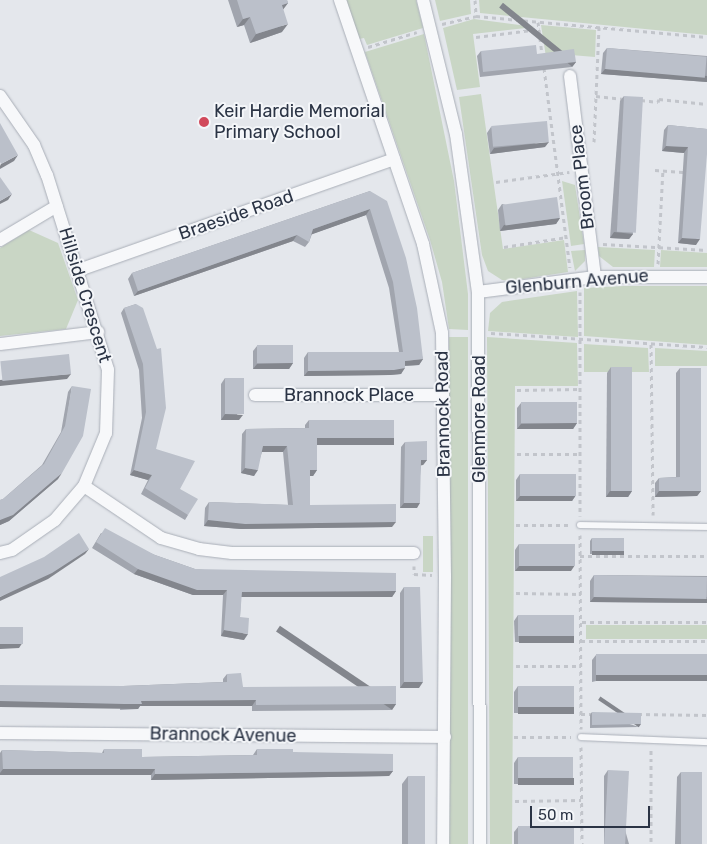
<!DOCTYPE html>
<style>
body{margin:0}
#map{position:relative;width:707px;height:844px;overflow:hidden;background:#e4e7ec;font-family:Rubik,sans-serif}
div>[style]{position:absolute}
.green>*{inset:0;background:#c9d6c5;transform-origin:0 0}
.path>*{height:3px;margin-top:-1.5px;transform-origin:0;background:repeating-linear-gradient(90deg,#c2c5cb 0 4px,transparent 0 8px)}
.roads{filter:drop-shadow(0 0 1px #a9aeb7) drop-shadow(0 0 1px #a9aeb7)}
.lane>*{height:6px;margin:-3px;padding:0 3px;transform-origin:3px;border-radius:3px;background:#f7f8fa}
.street>*{height:12px;margin:-6px;padding:0 6px;transform-origin:6px;border-radius:6px;background:#f7f8fa}
.wall>*{inset:0;background:#a1a5ae}
.shaded-wall>*{inset:0;background:#83868d;transform-origin:0 0}
.building>*{inset:0;background:#bbc0ca;transform-origin:0 0}
.dots>*{width:14px;height:14px;translate:-50% -50%;box-sizing:border-box;border:2px solid #f4f6f9;border-radius:50%}
span{translate:-50% -50%;white-space:nowrap;text-align:center;line-height:1.15;-webkit-text-stroke:4px #f4f6f9;paint-order:stroke}
.poi-label{font-size:18px;color:#2b3445}
.left{translate:0 -50%;text-align:left}
.street-label{font-size:18px;color:#2b3445}
.scale{position:absolute;left:530px;top:806px;width:120px;height:22px;box-sizing:border-box;border:2px solid #2b3445;border-top:0;padding-left:6px;font-size:15px;line-height:18px;white-space:nowrap;color:#2b3445;-webkit-text-stroke:4px #f4f6f9;paint-order:stroke}
</style>
<div id="map">
<div class="green">
<i style="clip-path:polygon(346px 0,416px 0,423px 28px,367px 45px,364px 38px,359px 39px)"></i>
<i style="clip-path:polygon(435px 0,470px 0,471px 14px,440px 21px)"></i>
<i style="clip-path:polygon(479px 0,707px 0,707px 35px,480px 13px)"></i>
<i style="clip-path:polygon(474px 19px,535px 27px,473px 34px,480px 87px,457px 90px,443px 28px)"></i>
<i style="clip-path:polygon(541px 25px,596px 30px,595px 57px,571px 55px,546px 57px)"></i>
<i style="clip-path:polygon(424px 34px,454px 181px,468px 294px,468px 330px,449px 329px,442px 282px,430px 240px,365px 52px)"></i>
<i style="clip-path:polygon(481px 94px,503px 249px,564px 240px,568px 272px,510px 281px,502px 280px,488px 271px,482px 255px,459px 97px)"></i>
<i style="clip-path:polygon(562px 181px,575px 185px,584px 244px,571px 246px)"></i>
<i style="clip-path:polygon(29px 230px,58px 243px,78px 300px,66px 329px,0 336px,0 248px)"></i>
<i style="clip-path:polygon(598px 247px,655px 250px,654px 267px,613px 267px,599px 256px)"></i>
<i style="clip-path:polygon(585px 250px,585px 261px,575px 271px,571px 251px)"></i>
<i style="clip-path:polygon(661px 250px,707px 253px,707px 267px,660px 267px)"></i>
<i style="clip-path:polygon(624px 286px,707px 286px,707px 345px,584px 336px,584px 288px)"></i>
<i style="clip-path:polygon(577px 291px,578px 337px,488px 331px,490px 313px,502px 302px)"></i>
<i style="left:449px;top:337px;width:19px;height:507px"></i>
<i style="clip-path:polygon(487px 337px,577px 343px,578px 386px,515px 386px,512px 844px,490px 844px)"></i>
<i style="clip-path:polygon(584px 344px,648px 348px,649px 372px,584px 372px)"></i>
<i style="clip-path:polygon(655px 348px,707px 351px,707px 366px,655px 366px)"></i>
<i style="left:423px;top:536px;width:10px;height:36px"></i>
<i style="left:586px;top:625px;width:121px;height:14px"></i>
</div>
<div class="path">
<i style="left:475px;top:0;width:16px;rotate:86deg"></i>
<i style="left:538px;top:22px;width:34px;rotate:83deg"></i>
<i style="left:442px;top:24px;width:35px;rotate:-13deg"></i>
<i style="left:476px;top:16px;width:232px;rotate:5.2deg"></i>
<i style="left:476px;top:37px;width:64px;rotate:-7.2deg"></i>
<i style="left:368px;top:47px;width:51px;rotate:-17deg"></i>
<i style="left:544px;top:68px;width:201px;rotate:82.6deg"></i>
<i style="left:596px;top:96px;width:28px;rotate:6deg"></i>
<i style="left:641px;top:100px;width:17px;rotate:7deg"></i>
<i style="left:658px;top:102px;width:3px;rotate:-72deg"></i>
<i style="left:659px;top:99px;width:48px;rotate:5.9deg"></i>
<i style="left:594px;top:142px;width:115px;rotate:-87.5deg"></i>
<i style="left:655px;top:170px;width:31px;rotate:4deg"></i>
<i style="left:496px;top:182px;width:74px;rotate:-7.8deg"></i>
<i style="left:603px;top:244px;width:104px;rotate:3.3deg"></i>
<i style="left:504px;top:247px;width:64px;rotate:-9deg"></i>
<i style="left:658px;top:264px;width:94px;rotate:-87deg"></i>
<i style="left:580px;top:292px;width:224px;rotate:90deg"></i>
<i style="left:491px;top:333px;width:216px;rotate:3.7deg"></i>
<i style="left:651px;top:344px;width:171px;rotate:89.3deg"></i>
<i style="left:517px;top:390px;width:63px;rotate:-0.9deg"></i>
<i style="left:517px;top:454px;width:63px"></i>
<i style="left:516px;top:525px;width:55px"></i>
<i style="left:580px;top:535px;width:194px;rotate:89.7deg"></i>
<i style="left:580px;top:556px;width:127px"></i>
<i style="left:414px;top:566px;width:8px;rotate:90deg"></i>
<i style="left:414px;top:574px;width:18px;rotate:3deg"></i>
<i style="left:516px;top:593px;width:65px;rotate:0.9deg"></i>
<i style="left:582px;top:622px;width:125px"></i>
<i style="left:581px;top:641px;width:126px"></i>
<i style="left:516px;top:666px;width:65px"></i>
<i style="left:581px;top:714px;width:13px"></i>
<i style="left:638px;top:714px;width:69px;rotate:0.8deg"></i>
<i style="left:514px;top:737px;width:57px"></i>
<i style="left:581px;top:747px;width:97px;rotate:89.4deg"></i>
<i style="left:651px;top:750px;width:94px;rotate:90deg"></i>
<i style="left:515px;top:801px;width:66px;rotate:-0.9deg"></i>
</div>
<div class="roads">
<div class="lane">
<i style="left:580px;top:525px;width:127px;rotate:0.9deg"></i>
<i style="left:581px;top:737px;width:126px;rotate:2.3deg"></i>
</div>
<div class="street">
<i style="left:340px;top:0;width:258px;rotate:71.2deg"></i>
<i style="left:423px;top:244px;width:91px;rotate:77.9deg"></i>
<i style="left:442px;top:333px;width:243px;rotate:89.3deg"></i>
<i style="left:445px;top:576px;width:268px;rotate:90.4deg"></i>
<i style="left:423px;top:0;width:138px;rotate:76.2deg"></i>
<i style="left:456px;top:134px;width:160px;rotate:82.1deg"></i>
<i style="left:478px;top:292px;width:552px;rotate:89.79deg"></i>
<i style="left:570px;top:76px;width:203px;rotate:82.9deg"></i>
<i style="left:0;top:96px;width:60px;rotate:55.2deg"></i>
<i style="left:34px;top:145px;width:33px;rotate:67deg"></i>
<i style="left:47px;top:175px;width:204px;rotate:72.6deg"></i>
<i style="left:108px;top:370px;width:63px;rotate:91.8deg"></i>
<i style="left:106px;top:433px;width:57px;rotate:112.5deg"></i>
<i style="left:84px;top:486px;width:45px;rotate:130.5deg"></i>
<i style="left:55px;top:520px;width:52px;rotate:145.1deg"></i>
<i style="left:12px;top:550px;width:12px;rotate:166deg"></i>
<i style="left:0;top:240px;width:66px;rotate:-30.8deg"></i>
<i style="left:79px;top:270px;width:334px;rotate:-19.4deg"></i>
<i style="left:478px;top:292px;width:118px;rotate:-7.3deg"></i>
<i style="left:595px;top:277px;width:112px"></i>
<i style="left:0;top:344px;width:99px;rotate:-7deg"></i>
<i style="left:255px;top:395px;width:188px"></i>
<i style="left:84px;top:486px;width:93px;rotate:34deg"></i>
<i style="left:161px;top:538px;width:40px;rotate:16deg"></i>
<i style="left:199px;top:549px;width:33px;rotate:7deg"></i>
<i style="left:232px;top:553px;width:182px"></i>
<i style="left:0;top:733px;width:445px;rotate:0.5deg"></i>
</div>
</div>
<div class="wall">
<i style="clip-path:polygon(228px 0,287px 0,288px 3px,283px 9px,282px 32px,250px 43px,244px 25px,237px 27px)"></i>
<i style="clip-path:polygon(607px 48px,707px 56px,707px 82px,601px 74px,603px 53px)"></i>
<i style="clip-path:polygon(481px 51px,537px 54px,576px 62px,572px 67px,480px 77px,477px 56px)"></i>
<i style="clip-path:polygon(624px 96px,633px 234px,629px 239px,610px 238px,620px 101px)"></i>
<i style="clip-path:polygon(668px 125px,707px 129px,696px 245px,678px 243px,684px 153px,662px 151px,664px 130px)"></i>
<i style="clip-path:polygon(491px 127px,545px 147px,490px 154px,487px 133px)"></i>
<i style="clip-path:polygon(370px 191px,423px 359px,419px 365px,405px 366px,401px 374px,390px 375px,304px 376px,304px 358px,308px 352px,399px 352px,389px 288px,366px 215px,312px 234px,309px 242px,305px 247px,293px 241px,134px 296px,128px 279px,132px 273px)"></i>
<i style="clip-path:polygon(502px 204px,560px 218px,556px 224px,500px 231px,498px 210px)"></i>
<i style="clip-path:polygon(136px 304px,156px 449px,180px 489px,188px 515px,185px 520px,141px 494px,148px 480px,130px 475px,142px 418px,139px 370px,121px 313px,124px 308px)"></i>
<i style="clip-path:polygon(257px 346px,293px 363px,289px 369px,253px 369px,253px 351px)"></i>
<i style="clip-path:polygon(611px 367px,632px 491px,628px 497px,606px 497px,607px 373px)"></i>
<i style="clip-path:polygon(680px 368px,701px 491px,697px 496px,655px 497px,655px 483px,659px 478px,676px 477px,676px 373px)"></i>
<i style="clip-path:polygon(225px 378px,239px 420px,221px 420px,221px 384px)"></i>
<i style="clip-path:polygon(72px 386px,58px 479px,9px 521px,0 525px,0 500px,3px 499px,42px 465px,61px 432px,68px 392px)"></i>
<i style="clip-path:polygon(521px 403px,577px 423px,573px 429px,517px 429px,517px 408px)"></i>
<i style="clip-path:polygon(309px 420px,394px 438px,390px 444px,317px 444px,317px 470px,313px 476px,310px 476px,310px 505px,392px 527px,241px 529px,204px 526px,205px 508px,209px 502px,288px 505px,283px 452px,262px 452px,254px 476px,241px 473px,242px 434px,246px 429px,305px 428px,305px 425px)"></i>
<i style="clip-path:polygon(405px 442px,427px 460px,423px 465px,421px 465px,417px 508px,400px 508px,401px 447px)"></i>
<i style="clip-path:polygon(520px 474px,576px 495px,572px 501px,516px 501px,516px 480px)"></i>
<i style="clip-path:polygon(101px 533px,155px 555px,195px 569px,396px 591px,392px 597px,241px 597px,240px 617px,244px 640px,221px 636px,223px 595px,193px 595px,134px 574px,92px 548px)"></i>
<i style="clip-path:polygon(592px 538px,624px 551px,622px 554px,590px 554px,590px 541px)"></i>
<i style="clip-path:polygon(519px 544px,571px 571px,515px 571px,515px 550px)"></i>
<i style="clip-path:polygon(594px 575px,707px 576px,707px 603px,590px 602px,590px 581px)"></i>
<i style="clip-path:polygon(404px 587px,419px 688px,400px 688px,400px 593px)"></i>
<i style="clip-path:polygon(518px 615px,574px 636px,570px 642px,515px 642px,514px 621px)"></i>
<i style="clip-path:polygon(707px 654px,592px 682px,592px 660px,596px 655px)"></i>
<i style="clip-path:polygon(227px 674px,243px 687px,396px 704px,392px 710px,252px 711px,252px 706px,140px 706px,138px 709px,120px 710px,123px 686px,223px 682px,223px 679px)"></i>
<i style="clip-path:polygon(518px 686px,570px 713px,514px 713px,514px 692px)"></i>
<i style="clip-path:polygon(592px 712px,639px 727px,590px 728px,590px 715px)"></i>
<i style="clip-path:polygon(104px 749px,142px 757px,253px 755px,257px 749px,293px 752px,393px 771px,389px 776px,151px 780px,151px 775px,0 775px,0 753px,2px 750px,102px 753px)"></i>
<i style="clip-path:polygon(518px 757px,570px 784px,514px 784px,514px 763px)"></i>
<i style="clip-path:polygon(608px 770px,629px 844px,604px 844px,604px 776px)"></i>
<i style="clip-path:polygon(681px 772px,700px 844px,675px 844px,677px 777px)"></i>
<i style="clip-path:polygon(408px 776px,425px 844px,402px 844px,402px 784px)"></i>
<i style="clip-path:polygon(518px 827px,574px 844px,514px 844px,514px 832px)"></i>
</div>
<div class="shaded-wall">
<i style="clip-path:polygon(288px 3px,282px 11px,282px 5px)"></i>
<i style="clip-path:polygon(250px 17px,244px 25px,237px 27px,243px 19px)"></i>
<i style="clip-path:polygon(288px 24px,282px 32px,250px 43px,256px 34px)"></i>
<i style="left:576px;top:62px;width:6px;height:94px;rotate:129deg"></i>
<i style="clip-path:polygon(605px 69px,707px 76px,707px 82px,601px 74px)"></i>
<i style="clip-path:polygon(549px 142px,545px 147px,490px 154px,494px 148px)"></i>
<i style="clip-path:polygon(666px 146px,688px 147px,684px 153px,662px 151px)"></i>
<i style="clip-path:polygon(18px 155px,14px 161px,0 169px,0 166px,1px 164px)"></i>
<i style="clip-path:polygon(12px 194px,8px 200px,0 204px,0 201px)"></i>
<i style="clip-path:polygon(370px 209px,366px 215px,310px 235px,313px 229px)"></i>
<i style="clip-path:polygon(560px 218px,556px 224px,500px 231px,504px 225px)"></i>
<i style="clip-path:polygon(614px 232px,633px 234px,629px 239px,610px 238px)"></i>
<i style="clip-path:polygon(297px 235px,293px 241px,134px 296px,138px 291px)"></i>
<i style="clip-path:polygon(682px 238px,700px 239px,696px 245px,678px 243px)"></i>
<i style="clip-path:polygon(423px 359px,419px 365px,401px 366px,405px 361px)"></i>
<i style="clip-path:polygon(293px 363px,289px 369px,253px 369px,257px 364px)"></i>
<i style="clip-path:polygon(405px 368px,401px 374px,390px 375px,304px 376px,308px 371px)"></i>
<i style="clip-path:polygon(71px 374px,67px 379px,0 386px,0 380px)"></i>
<i style="clip-path:polygon(225px 414px,243px 415px,239px 420px,221px 420px)"></i>
<i style="clip-path:polygon(577px 423px,573px 429px,517px 429px,521px 424px)"></i>
<i style="left:317px;top:438px;width:77px;height:7px"></i>
<i style="clip-path:polygon(263px 446px,287px 446px,283px 452px,259px 452px)"></i>
<i style="clip-path:polygon(421px 460px,427px 460px,423px 465px,418px 466px)"></i>
<i style="clip-path:polygon(245px 468px,258px 470px,254px 476px,241px 473px)"></i>
<i style="clip-path:polygon(134px 470px,152px 475px,148px 480px,130px 475px)"></i>
<i style="clip-path:polygon(310px 470px,317px 470px,313px 476px,306px 476px)"></i>
<i style="clip-path:polygon(62px 473px,58px 479px,9px 521px,0 525px,0 520px)"></i>
<i style="clip-path:polygon(610px 491px,632px 491px,628px 497px,606px 497px)"></i>
<i style="clip-path:polygon(659px 491px,701px 491px,697px 496px,655px 497px)"></i>
<i style="clip-path:polygon(576px 495px,572px 501px,516px 501px,520px 496px)"></i>
<i style="clip-path:polygon(404px 503px,420px 503px,417px 508px,400px 508px)"></i>
<i style="clip-path:polygon(208px 520px,396px 522px,392px 527px,241px 529px,204px 526px)"></i>
<i style="clip-path:polygon(89px 549px,85px 554px,48px 579px,0 601px,0 597px)"></i>
<i style="left:592px;top:551px;width:32px;height:4px"></i>
<i style="clip-path:polygon(575px 565px,571px 571px,515px 571px,519px 566px)"></i>
<i style="clip-path:polygon(138px 569px,227px 590px,223px 595px,193px 595px,134px 574px)"></i>
<i style="clip-path:polygon(396px 591px,392px 597px,238px 597px,242px 592px)"></i>
<i style="clip-path:polygon(594px 597px,707px 597px,707px 603px,590px 602px)"></i>
<i style="clip-path:polygon(224px 630px,248px 634px,244px 640px,221px 636px)"></i>
<i style="left:519px;top:636px;width:55px;height:7px"></i>
<i style="clip-path:polygon(23px 642px,19px 648px,0 649px,0 644px)"></i>
<i style="left:707px;top:675px;width:6px;height:111px;rotate:90deg"></i>
<i style="clip-path:polygon(404px 682px,423px 682px,419px 688px,400px 688px)"></i>
<i style="clip-path:polygon(256px 700px,252px 706px,140px 706px,138px 709px,0 707px,0 701px)"></i>
<i style="left:396px;top:704px;width:7px;height:140px;rotate:124deg"></i>
<i style="left:518px;top:707px;width:56px;height:7px"></i>
<i style="left:641px;top:724px;width:4px;height:49px;rotate:124deg"></i>
<i style="clip-path:polygon(3px 769px,155px 769px,151px 775px,0 775px,0 773px)"></i>
<i style="clip-path:polygon(393px 771px,389px 776px,151px 780px,155px 774px)"></i>
<i style="left:518px;top:778px;width:56px;height:7px"></i>
</div>
<div class="building">
<i style="clip-path:polygon(237px 0,287px 0,288px 3px,282px 5px,288px 24px,256px 34px,250px 17px,243px 19px)"></i>
<i style="clip-path:polygon(536px 45px,537px 54px,574px 49px,576px 62px,483px 72px,481px 51px)"></i>
<i style="left:607px;top:48px;width:100px;height:21px;rotate:5deg"></i>
<i style="left:624px;top:96px;width:19px;height:136px;rotate:3deg"></i>
<i style="left:547px;top:121px;width:21px;height:56px;rotate:85deg"></i>
<i style="clip-path:polygon(0 123px,18px 155px,1px 164px,0 162px)"></i>
<i style="clip-path:polygon(668px 125px,707px 129px,707px 154px,700px 239px,682px 238px,688px 147px,666px 146px)"></i>
<i style="clip-path:polygon(0 177px,12px 194px,0 201px)"></i>
<i style="clip-path:polygon(370px 191px,387px 201px,406px 258px,417px 308px,423px 359px,405px 361px,405px 368px,394px 370px,308px 371px,308px 352px,403px 352px,393px 282px,370px 209px,313px 229px,309px 242px,297px 235px,138px 291px,132px 273px)"></i>
<i style="left:557px;top:197px;width:21px;height:55px;rotate:82deg"></i>
<i style="clip-path:polygon(136px 304px,143px 308px,157px 349px,161px 348px,166px 408px,156px 449px,195px 461px,180px 489px,198px 499px,188px 515px,145px 488px,152px 475px,134px 470px,146px 412px,143px 364px,124px 308px)"></i>
<i style="left:293px;top:345px;width:18px;height:36px;rotate:90deg"></i>
<i style="left:69px;top:354px;width:20px;height:69px;rotate:84deg"></i>
<i style="left:611px;top:367px;width:21px;height:124px"></i>
<i style="clip-path:polygon(680px 368px,701px 368px,701px 491px,659px 491px,659px 478px,680px 477px)"></i>
<i style="left:225px;top:378px;width:19px;height:36px"></i>
<i style="clip-path:polygon(72px 386px,91px 389px,83px 436px,62px 473px,13px 515px,0 520px,0 500px,3px 499px,44px 464px,65px 426px)"></i>
<i style="left:577px;top:402px;width:21px;height:56px;rotate:90deg"></i>
<i style="clip-path:polygon(309px 420px,394px 420px,394px 438px,317px 438px,317px 470px,310px 470px,310px 505px,396px 504px,396px 522px,245px 524px,208px 520px,209px 502px,293px 505px,287px 446px,263px 446px,258px 470px,245px 468px,246px 429px,309px 428px)"></i>
<i style="clip-path:polygon(427px 441px,427px 460px,421px 460px,420px 503px,404px 503px,405px 442px)"></i>
<i style="left:520px;top:474px;width:56px;height:22px"></i>
<i style="clip-path:polygon(105px 528px,155px 555px,195px 569px,396px 573px,396px 591px,242px 592px,240px 617px,249px 618px,248px 634px,224px 630px,227px 590px,197px 590px,138px 569px,96px 542px)"></i>
<i style="clip-path:polygon(79px 533px,89px 549px,52px 573px,0 597px,0 577px,44px 557px)"></i>
<i style="left:592px;top:538px;width:32px;height:13px"></i>
<i style="left:519px;top:544px;width:56px;height:22px"></i>
<i style="left:594px;top:575px;width:113px;height:22px;rotate:1deg"></i>
<i style="clip-path:polygon(404px 587px,420px 587px,423px 682px,404px 682px)"></i>
<i style="left:518px;top:615px;width:56px;height:21px"></i>
<i style="left:0;top:627px;width:23px;height:17px"></i>
<i style="left:707px;top:654px;width:21px;height:111px;rotate:90deg"></i>
<i style="clip-path:polygon(241px 673px,243px 687px,396px 686px,396px 704px,256px 705px,256px 700px,141px 701px,142px 704px,124px 704px,0 701px,0 685px,123px 686px,227px 682px,227px 674px)"></i>
<i style="left:518px;top:686px;width:56px;height:21px"></i>
<i style="clip-path:polygon(592px 712px,641px 713px,641px 724px,592px 725px)"></i>
<i style="clip-path:polygon(104px 749px,142px 749px,142px 757px,257px 755px,257px 749px,293px 749px,293px 752px,393px 754px,393px 771px,155px 774px,155px 769px,3px 769px,2px 750px,104px 753px)"></i>
<i style="left:518px;top:757px;width:55px;height:21px"></i>
<i style="left:608px;top:770px;width:21px;height:74px;rotate:3deg"></i>
<i style="left:681px;top:772px;width:21px;height:72px"></i>
<i style="left:408px;top:776px;width:17px;height:68px"></i>
<i style="left:574px;top:826px;width:18px;height:56px;rotate:90deg"></i>
</div>
<div class="dots">
<i style="left:204px;top:122px;background:#d1495b"></i>
</div>
<div class="poi-label">
<span class="left" style="left:214px;top:122px">Keir Hardie Memorial<br>Primary School</span>
</div>
<div class="street-label">
<span style="left:582px;top:177px;rotate:-97deg">Broom Place</span>
<span style="left:236px;top:215px;rotate:-19deg">Braeside Road</span>
<span style="left:577px;top:282px;rotate:-5deg">Glenburn Avenue</span>
<span style="left:85px;top:295px;rotate:73deg">Hillside Crescent</span>
<span style="left:349px;top:395px">Brannock Place</span>
<span style="left:443px;top:414px;rotate:-91deg">Brannock Road</span>
<span style="left:479px;top:419px;rotate:-90deg">Glenmore Road</span>
<span style="left:223px;top:735px;rotate:1deg">Brannock Avenue</span>
</div>
<div class="scale">50 m</div>
</div>
